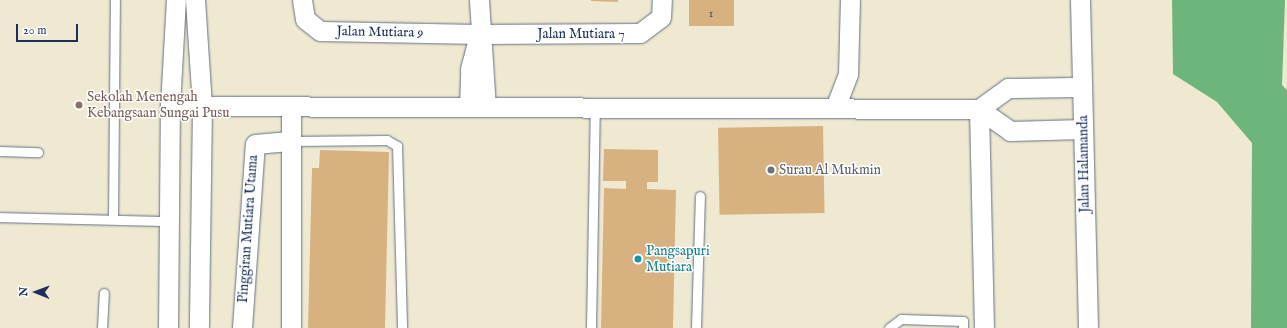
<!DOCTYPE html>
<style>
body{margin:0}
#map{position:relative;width:1287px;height:328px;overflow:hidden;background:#eee9d0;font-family:"IM FELL English",serif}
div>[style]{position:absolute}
.forest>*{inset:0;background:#6db57b}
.building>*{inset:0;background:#d7b280;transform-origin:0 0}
.roads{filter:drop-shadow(0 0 1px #657086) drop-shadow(0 0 1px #657086)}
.lane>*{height:9px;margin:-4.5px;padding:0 4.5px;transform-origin:4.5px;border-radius:4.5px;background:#fff}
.street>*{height:19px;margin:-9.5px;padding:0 9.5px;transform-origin:9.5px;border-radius:9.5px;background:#fff}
.dots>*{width:11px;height:11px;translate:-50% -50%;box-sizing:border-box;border:2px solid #fff;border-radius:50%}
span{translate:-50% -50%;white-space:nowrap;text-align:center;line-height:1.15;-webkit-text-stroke:3px #fff;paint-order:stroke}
.number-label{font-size:12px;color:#4a5066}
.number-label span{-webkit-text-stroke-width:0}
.street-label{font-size:14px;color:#1b2f5e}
.education-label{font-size:14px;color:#785e54}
.left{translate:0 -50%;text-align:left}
.worship-label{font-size:14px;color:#5b616d}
.culture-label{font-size:14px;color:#0d838f}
.north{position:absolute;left:16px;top:272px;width:40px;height:40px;-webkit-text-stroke:3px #fff;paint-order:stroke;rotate:271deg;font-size:11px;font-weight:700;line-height:16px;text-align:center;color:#1b2f5e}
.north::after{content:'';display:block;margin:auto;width:14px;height:18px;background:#1b2f5e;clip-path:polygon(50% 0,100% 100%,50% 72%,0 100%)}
.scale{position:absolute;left:16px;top:24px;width:62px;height:18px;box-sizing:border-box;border:2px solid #1b2f5e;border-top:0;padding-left:5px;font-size:12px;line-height:14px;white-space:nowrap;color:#1b2f5e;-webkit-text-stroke:3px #fff;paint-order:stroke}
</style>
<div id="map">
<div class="forest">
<i style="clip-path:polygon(1172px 0,1285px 0,1282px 85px,1287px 90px,1287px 328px,1251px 328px,1252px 143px,1217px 102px,1173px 74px)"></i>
</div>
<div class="building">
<i style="clip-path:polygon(591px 0,618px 0,618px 2px,591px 1px)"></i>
<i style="left:689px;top:0;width:45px;height:26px"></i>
<i style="left:823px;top:126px;width:87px;height:105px;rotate:89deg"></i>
<i style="clip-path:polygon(604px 149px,658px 150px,658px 182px,647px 182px,647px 189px,676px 190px,673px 328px,601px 328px,604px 188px,626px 189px,626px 181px,603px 181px)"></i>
<i style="clip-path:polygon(320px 150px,389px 152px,385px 328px,308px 328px,312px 168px,319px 168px)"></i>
</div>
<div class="roads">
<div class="lane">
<i style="left:292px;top:141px;width:95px;rotate:-0.6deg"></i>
<i style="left:387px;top:140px;width:12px;rotate:31deg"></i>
<i style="left:397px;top:146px;width:182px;rotate:88.4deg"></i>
<i style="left:0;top:151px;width:38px;rotate:2deg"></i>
<i style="left:0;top:217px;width:169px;rotate:1.4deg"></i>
<i style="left:113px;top:219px;width:219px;rotate:-89.5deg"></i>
<i style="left:102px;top:328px;width:35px;rotate:-87deg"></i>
<i style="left:591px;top:328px;width:221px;rotate:-89deg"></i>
<i style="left:696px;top:328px;width:132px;rotate:-88.3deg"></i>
<i style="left:889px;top:328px;width:15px;rotate:-37deg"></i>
<i style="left:901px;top:319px;width:62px;rotate:1.8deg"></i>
<i style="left:963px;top:321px;width:7px;rotate:90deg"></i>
</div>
<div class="street">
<i style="left:195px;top:0;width:106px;rotate:86.2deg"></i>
<i style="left:202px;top:106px;width:222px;rotate:90.8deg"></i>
<i style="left:302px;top:0;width:19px;rotate:81deg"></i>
<i style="left:305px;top:19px;width:19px;rotate:39deg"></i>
<i style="left:320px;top:31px;width:159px;rotate:1.1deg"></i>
<i style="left:479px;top:34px;width:161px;rotate:-0.4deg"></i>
<i style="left:640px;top:33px;width:26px;rotate:-37deg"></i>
<i style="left:661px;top:17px;width:17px;rotate:-87deg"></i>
<i style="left:479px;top:0;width:107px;rotate:86.3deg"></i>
<i style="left:1080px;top:0;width:328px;rotate:88.6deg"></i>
<i style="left:170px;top:106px;width:809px;rotate:0.21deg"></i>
<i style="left:979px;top:109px;width:38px;rotate:35deg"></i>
<i style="left:1010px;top:131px;width:73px;rotate:-1.6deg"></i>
<i style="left:291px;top:106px;width:222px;rotate:90deg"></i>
<i style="left:469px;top:107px;width:38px;rotate:-88deg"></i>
<i style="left:470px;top:69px;width:31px;rotate:-75deg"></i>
<i style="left:835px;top:108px;width:36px;rotate:-69deg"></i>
<i style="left:848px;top:74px;width:74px;rotate:-88.5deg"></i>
<i style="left:979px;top:109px;width:219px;rotate:88.7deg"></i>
<i style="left:979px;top:109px;width:36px;rotate:-36deg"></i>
<i style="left:1008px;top:88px;width:74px;rotate:-0.8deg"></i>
<i style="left:168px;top:328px;width:222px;rotate:-89.5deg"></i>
<i style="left:170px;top:106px;width:106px;rotate:-86.8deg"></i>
<i style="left:242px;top:328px;width:184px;rotate:-86deg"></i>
<i style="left:255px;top:144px;width:37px;rotate:-5deg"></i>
</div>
</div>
<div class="dots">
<i style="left:79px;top:105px;background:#8d6e63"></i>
<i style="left:771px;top:170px;background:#6b7280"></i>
<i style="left:638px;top:259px;background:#0f9aa8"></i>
</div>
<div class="number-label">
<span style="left:711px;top:14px">1</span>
</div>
<div class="street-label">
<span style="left:380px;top:32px;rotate:1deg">Jalan Mutiara 9</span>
<span style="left:581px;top:34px">Jalan Mutiara 7</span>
<span style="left:1084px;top:164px;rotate:-91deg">Jalan Halamanda</span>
<span style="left:248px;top:229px;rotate:-86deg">Pinggiran Mutiara Utama</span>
</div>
<div class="education-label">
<span class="left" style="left:87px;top:105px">Sekolah Menengah<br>Kebangsaan Sungai Pusu</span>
</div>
<div class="worship-label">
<span class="left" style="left:779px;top:170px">Surau Al Mukmin</span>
</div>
<div class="culture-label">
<span class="left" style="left:646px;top:259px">Pangsapuri<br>Mutiara</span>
</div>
<div class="north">N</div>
<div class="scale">20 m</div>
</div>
